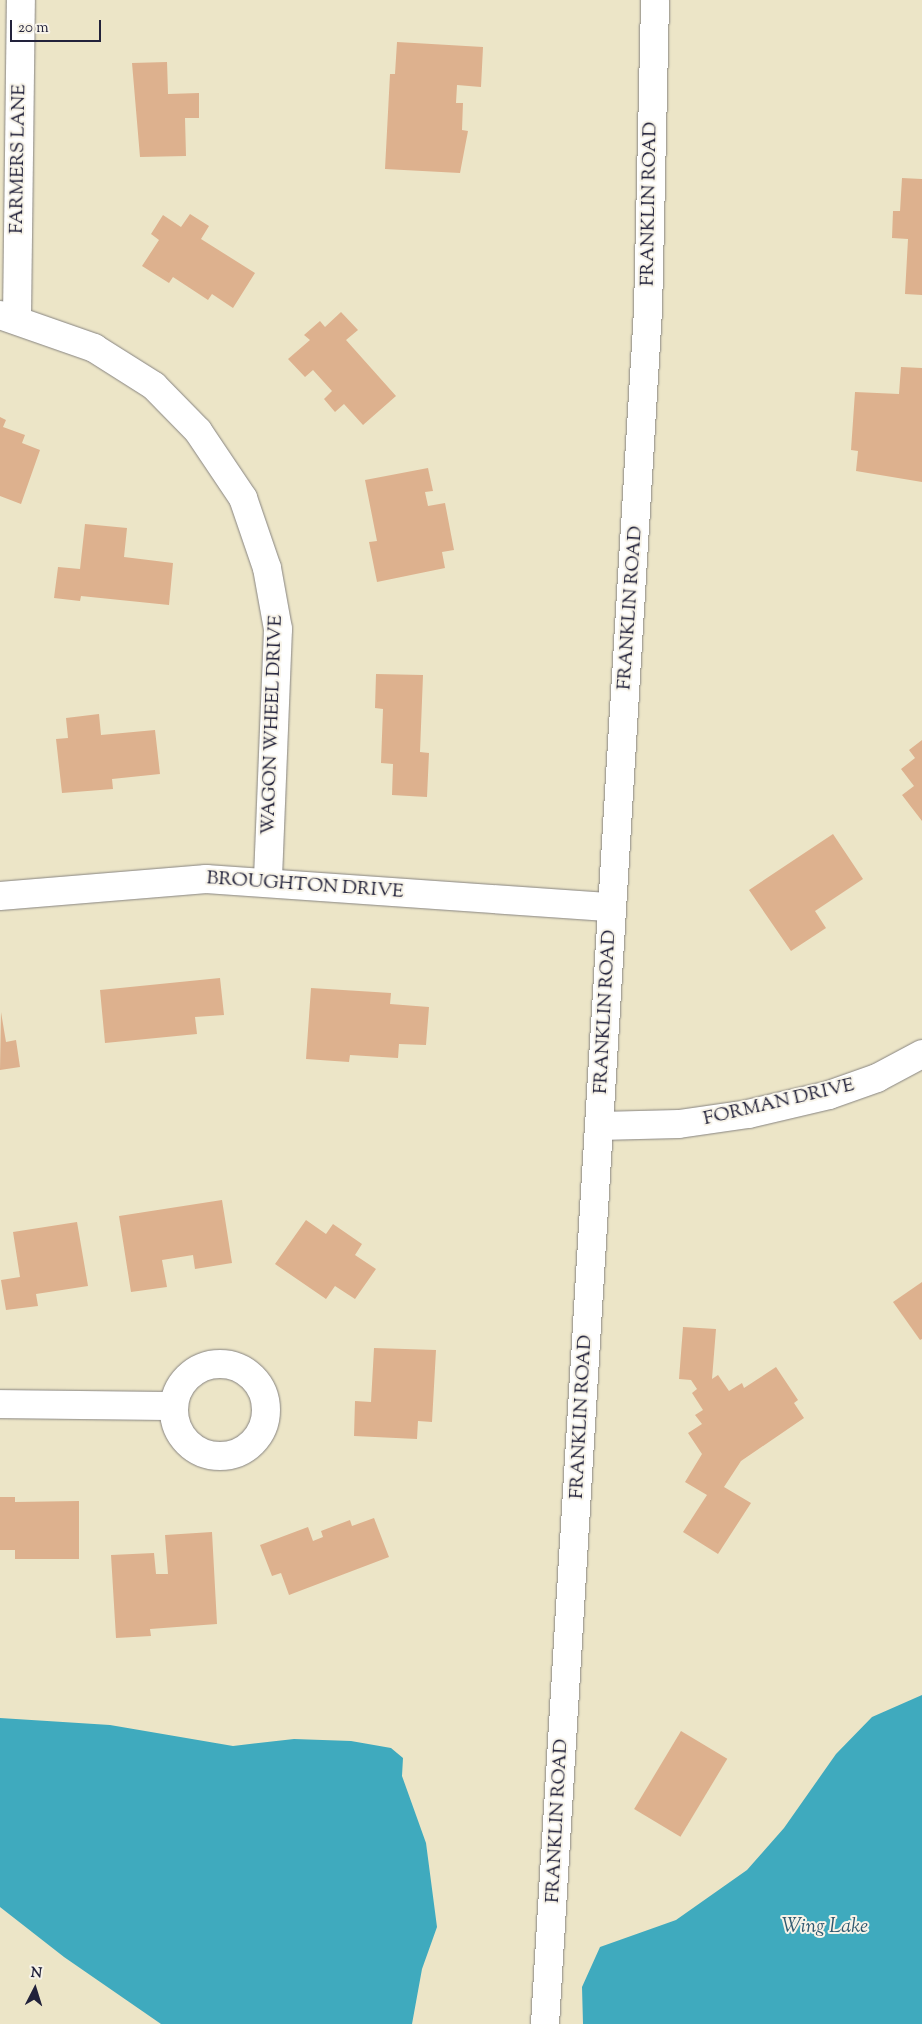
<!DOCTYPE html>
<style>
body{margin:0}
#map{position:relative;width:922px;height:2024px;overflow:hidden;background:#ece5c7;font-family:"Sorts Mill Goudy",serif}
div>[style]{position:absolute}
.water>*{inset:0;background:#3faabe}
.building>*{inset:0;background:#ddb18e;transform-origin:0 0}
.roads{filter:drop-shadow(0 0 1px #878481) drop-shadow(0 0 1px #878481)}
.street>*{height:28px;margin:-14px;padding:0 14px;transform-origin:14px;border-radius:14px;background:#fff}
.street>.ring{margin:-14px;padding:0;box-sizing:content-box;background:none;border:28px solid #fff;border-radius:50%}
.secondary>*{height:28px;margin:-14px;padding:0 14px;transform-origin:14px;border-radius:14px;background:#fff}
span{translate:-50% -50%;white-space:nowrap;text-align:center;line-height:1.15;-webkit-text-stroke:4px #f7f3e8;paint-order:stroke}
.street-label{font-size:19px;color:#22223b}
.water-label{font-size:20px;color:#2e586f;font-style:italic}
.north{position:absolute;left:10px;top:1964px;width:50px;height:50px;-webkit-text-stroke:4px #f7f3e8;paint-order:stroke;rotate:5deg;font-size:14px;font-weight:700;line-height:20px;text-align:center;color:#22223b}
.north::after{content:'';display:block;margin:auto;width:18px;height:22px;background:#22223b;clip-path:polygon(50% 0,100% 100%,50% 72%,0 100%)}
.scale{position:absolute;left:10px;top:20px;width:91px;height:22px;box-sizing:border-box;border:2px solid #22223b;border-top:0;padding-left:6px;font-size:15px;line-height:18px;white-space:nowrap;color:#22223b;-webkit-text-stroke:4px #f7f3e8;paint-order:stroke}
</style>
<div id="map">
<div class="water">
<i style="clip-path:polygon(922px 1695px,922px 2024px,583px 2024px,582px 1987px,600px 1947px,676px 1920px,747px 1870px,784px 1828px,836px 1754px,872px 1717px)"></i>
<i style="clip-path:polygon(0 1718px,110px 1725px,233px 1746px,294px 1739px,351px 1741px,391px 1748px,403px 1758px,402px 1776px,426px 1843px,437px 1927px,422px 1969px,412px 2024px,161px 2024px,64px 1957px,0 1907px)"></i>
</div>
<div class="building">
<i style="clip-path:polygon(397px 42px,483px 47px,481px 87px,457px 85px,456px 103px,463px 103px,462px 130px,468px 131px,460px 173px,385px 169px,390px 74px,395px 74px)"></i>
<i style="clip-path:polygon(167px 62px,168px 94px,199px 93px,199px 118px,185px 118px,186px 156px,140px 157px,132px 63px)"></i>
<i style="clip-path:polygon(902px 178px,922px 179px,922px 295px,905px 294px,908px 239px,892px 238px,893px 211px,900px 211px)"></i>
<i style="clip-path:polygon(190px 214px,209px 226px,201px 239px,255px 273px,233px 308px,212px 294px,208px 300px,173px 277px,169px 283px,142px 266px,159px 240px,151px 234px,163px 215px,181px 227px)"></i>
<i style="clip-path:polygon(341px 312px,358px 330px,346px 340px,396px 396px,363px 425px,344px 404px,335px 412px,324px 399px,332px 391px,313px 370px,305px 377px,288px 359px,310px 340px,304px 335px,320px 321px,325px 327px)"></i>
<i style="clip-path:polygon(901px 367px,922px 368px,922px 482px,856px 471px,858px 451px,851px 450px,855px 392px,899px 394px)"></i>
<i style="clip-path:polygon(0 417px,6px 420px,3px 427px,25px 435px,22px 443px,40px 450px,21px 504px,0 496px)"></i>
<i style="clip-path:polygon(428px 468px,433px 491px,425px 492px,428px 506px,445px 503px,454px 550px,442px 552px,445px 568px,377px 582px,369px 542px,377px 541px,365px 480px)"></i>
<i style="clip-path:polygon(85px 524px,127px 528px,124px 557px,173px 563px,169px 605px,81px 596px,80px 601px,54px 598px,58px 567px,80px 569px)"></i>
<i style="clip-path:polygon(376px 674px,423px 675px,420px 752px,429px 753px,427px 797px,392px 795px,393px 764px,381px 763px,383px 709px,375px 708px)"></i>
<i style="clip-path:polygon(99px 714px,101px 735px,155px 730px,160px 774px,112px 779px,113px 789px,62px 793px,56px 739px,68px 738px,66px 718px)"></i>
<i style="clip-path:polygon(922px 740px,922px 821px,902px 795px,914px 786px,901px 769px,915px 758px,909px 750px)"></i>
<i style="clip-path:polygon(833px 834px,863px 879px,815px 911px,826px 928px,791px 951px,749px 890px)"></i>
<i style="clip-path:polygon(220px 978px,224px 1015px,195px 1017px,197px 1034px,105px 1043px,100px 990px)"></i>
<i style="clip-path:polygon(311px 988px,391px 993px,390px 1004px,429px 1007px,426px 1045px,399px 1044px,398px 1058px,350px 1055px,349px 1062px,306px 1059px)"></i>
<i style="clip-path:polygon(1px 1012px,6px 1042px,16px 1040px,20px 1067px,0 1070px)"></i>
<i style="clip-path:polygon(222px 1200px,232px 1263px,195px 1269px,193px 1255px,162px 1260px,167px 1287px,131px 1292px,119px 1216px)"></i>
<i style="clip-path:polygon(306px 1220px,326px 1234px,333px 1224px,362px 1244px,355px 1255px,376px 1269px,355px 1299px,335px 1286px,326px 1299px,275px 1264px)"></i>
<i style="clip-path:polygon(77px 1222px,88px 1286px,36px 1294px,38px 1306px,6px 1310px,1px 1280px,20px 1277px,13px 1232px)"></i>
<i style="clip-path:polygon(922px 1282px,922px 1339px,920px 1340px,893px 1302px)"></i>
<i style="clip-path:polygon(683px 1327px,716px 1329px,712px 1379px,718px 1375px,729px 1391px,742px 1383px,744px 1388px,776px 1367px,798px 1400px,794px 1403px,804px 1418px,741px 1461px,724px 1487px,751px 1503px,718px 1554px,683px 1532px,707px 1495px,685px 1482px,702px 1454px,688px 1433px,702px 1424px,695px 1415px,703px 1410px,692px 1393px,697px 1389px,691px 1380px,679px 1379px)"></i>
<i style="clip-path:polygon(374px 1348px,436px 1350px,432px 1422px,418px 1421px,417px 1439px,354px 1436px,355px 1401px,371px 1402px)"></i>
<i style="clip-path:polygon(0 1497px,15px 1497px,15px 1502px,79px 1501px,79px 1559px,15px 1559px,15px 1550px,0 1550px)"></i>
<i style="clip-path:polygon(374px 1518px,389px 1557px,289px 1595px,281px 1573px,272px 1576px,260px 1545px,308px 1527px,313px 1541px,323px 1537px,321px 1531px,350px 1520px,352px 1526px)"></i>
<i style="clip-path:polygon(212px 1532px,217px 1624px,150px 1629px,151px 1636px,116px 1638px,111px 1555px,154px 1553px,156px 1574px,168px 1574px,165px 1535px)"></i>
<i style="left:681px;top:1731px;width:54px;height:91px;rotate:31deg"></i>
</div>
<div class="roads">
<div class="street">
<i style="left:0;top:315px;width:100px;rotate:19.3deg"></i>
<i style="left:94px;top:348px;width:71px;rotate:32.3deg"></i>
<i style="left:154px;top:386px;width:63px;rotate:45.6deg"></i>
<i style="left:198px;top:431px;width:81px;rotate:56.1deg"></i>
<i style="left:243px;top:498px;width:74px;rotate:71.1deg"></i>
<i style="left:267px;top:568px;width:62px;rotate:79.8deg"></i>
<i style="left:278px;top:629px;width:253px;rotate:92.3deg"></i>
<i style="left:17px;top:318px;width:318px;rotate:-89.3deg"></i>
<i style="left:0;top:896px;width:207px;rotate:-4.7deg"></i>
<i style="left:206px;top:879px;width:406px;rotate:4deg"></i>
<i style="left:600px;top:1126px;width:79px;rotate:-1.5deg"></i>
<i style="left:679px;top:1124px;width:70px;rotate:-8.2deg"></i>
<i style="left:748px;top:1114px;width:83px;rotate:-13.2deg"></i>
<i style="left:829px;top:1095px;width:51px;rotate:-19.5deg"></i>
<i style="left:877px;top:1078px;width:51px;rotate:-28.1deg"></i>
<i class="ring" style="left:174px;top:1364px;width:64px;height:64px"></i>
<i style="left:0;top:1404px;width:174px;rotate:0.7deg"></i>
</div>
<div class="secondary">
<i style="left:545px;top:2024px;width:1716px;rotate:-86.56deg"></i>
<i style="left:648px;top:311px;width:311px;rotate:-88.7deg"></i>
</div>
</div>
<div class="street-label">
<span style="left:19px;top:159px;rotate:-89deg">FARMERS LANE</span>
<span style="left:650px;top:204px;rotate:-89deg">FRANKLIN ROAD</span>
<span style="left:631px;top:608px;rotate:-86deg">FRANKLIN ROAD</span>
<span style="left:273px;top:725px;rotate:-88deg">WAGON WHEEL DRIVE</span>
<span style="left:305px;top:886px;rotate:4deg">BROUGHTON DRIVE</span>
<span style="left:606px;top:1012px;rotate:-87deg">FRANKLIN ROAD</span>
<span style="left:779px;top:1103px;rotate:-13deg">FORMAN DRIVE</span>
<span style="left:582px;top:1417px;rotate:-87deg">FRANKLIN ROAD</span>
<span style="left:558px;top:1821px;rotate:-87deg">FRANKLIN ROAD</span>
</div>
<div class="water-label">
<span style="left:825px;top:1927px">Wing Lake</span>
</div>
<div class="north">N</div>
<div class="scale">20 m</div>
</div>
